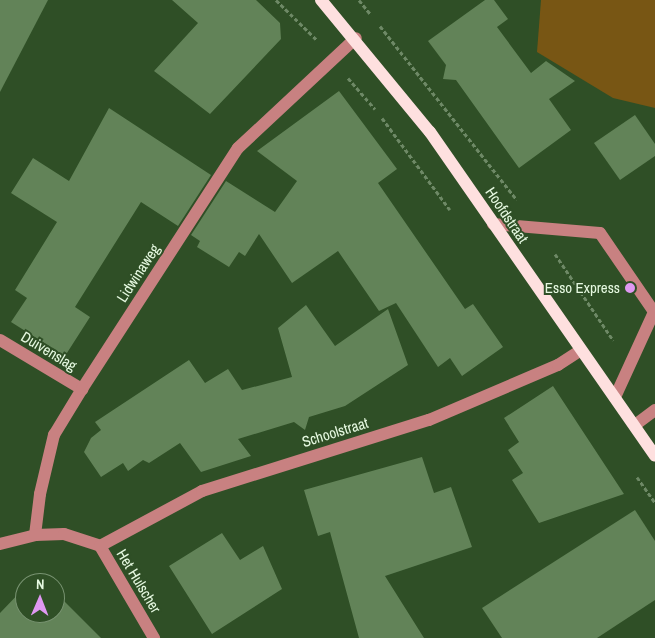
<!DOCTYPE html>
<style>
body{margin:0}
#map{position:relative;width:655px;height:638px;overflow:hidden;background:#2f4f26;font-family:"Archivo Narrow",sans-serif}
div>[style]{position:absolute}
.green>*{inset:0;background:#785614}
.building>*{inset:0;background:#628358}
.path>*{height:3px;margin-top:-1.5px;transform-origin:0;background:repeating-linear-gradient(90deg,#6e8966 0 4px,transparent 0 6.5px)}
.minor>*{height:12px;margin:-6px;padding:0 6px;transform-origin:6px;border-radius:6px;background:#c88181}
.major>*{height:12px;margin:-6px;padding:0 6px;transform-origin:6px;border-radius:6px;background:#fee0df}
.dots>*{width:14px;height:14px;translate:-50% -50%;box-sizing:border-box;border:2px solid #2f4f26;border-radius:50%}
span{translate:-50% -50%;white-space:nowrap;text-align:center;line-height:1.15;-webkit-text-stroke:4px #2f4f26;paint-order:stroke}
.street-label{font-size:15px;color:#e6f9e1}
.poi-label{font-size:15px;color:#e6f9e1}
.right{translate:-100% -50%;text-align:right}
.north{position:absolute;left:15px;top:573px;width:50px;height:50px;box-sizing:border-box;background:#2f4f26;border:1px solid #789371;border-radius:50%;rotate:1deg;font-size:14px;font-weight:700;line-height:20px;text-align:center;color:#e6f9e1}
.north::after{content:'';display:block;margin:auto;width:18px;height:22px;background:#df98f1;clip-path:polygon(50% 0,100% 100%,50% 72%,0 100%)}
</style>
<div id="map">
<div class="green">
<i style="clip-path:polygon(541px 0,655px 0,655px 108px,613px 98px,537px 52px)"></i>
</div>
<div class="building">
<i style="clip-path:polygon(0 0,48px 0,0 92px)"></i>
<i style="clip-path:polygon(172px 0,256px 0,280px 23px,281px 39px,210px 114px,154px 71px,198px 23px)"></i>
<i style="clip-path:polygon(485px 0,494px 0,508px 19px,497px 27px,531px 73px,546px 61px,575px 81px,549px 99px,571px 130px,519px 168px,456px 80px,443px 79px,446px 65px,428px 41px)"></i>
<i style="clip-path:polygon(339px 91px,397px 169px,378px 183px,465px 309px,473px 304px,503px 347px,462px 376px,450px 358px,438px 367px,396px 303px,379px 311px,338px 251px,292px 283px,259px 234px,245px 256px,239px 252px,229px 267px,197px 247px,200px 241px,191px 235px,226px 181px,275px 212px,297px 181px,257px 151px)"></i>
<i style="clip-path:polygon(109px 108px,211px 175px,178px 226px,141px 202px,75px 307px,90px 317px,65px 356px,11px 322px,27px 298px,15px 290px,57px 222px,11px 193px,33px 158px,69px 181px)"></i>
<i style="clip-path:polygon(635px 115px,655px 144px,655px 156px,620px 180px,594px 143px)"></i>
<i style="clip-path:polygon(306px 305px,335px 346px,388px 309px,408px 365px,345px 406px,309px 417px,305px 430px,294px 422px,238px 439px,251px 456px,201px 472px,180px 443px,149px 463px,143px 460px,128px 471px,123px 463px,101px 477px,84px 452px,91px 438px,101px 430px,95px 422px,189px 360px,205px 383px,228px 369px,242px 390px,292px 377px,278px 328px)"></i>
<i style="clip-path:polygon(553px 386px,624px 494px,539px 523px,512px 480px,523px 473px,508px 450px,519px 442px,504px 418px)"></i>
<i style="clip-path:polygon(422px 457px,434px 493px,451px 487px,472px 547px,385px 576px,424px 638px,359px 638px,330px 532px,318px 536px,304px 490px)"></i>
<i style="clip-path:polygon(635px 510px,655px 541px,655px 600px,597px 638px,502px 638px,482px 608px)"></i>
<i style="clip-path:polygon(222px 533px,240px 560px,263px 546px,282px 589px,212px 634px,169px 566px)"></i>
<i style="clip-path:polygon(25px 587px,25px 613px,55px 613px,55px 592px,101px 638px,0 638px,0 613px)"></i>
</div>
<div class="path">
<i style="left:276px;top:0;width:57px;rotate:44.3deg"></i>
<i style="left:359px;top:0;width:19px;rotate:51deg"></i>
<i style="left:380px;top:26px;width:221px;rotate:51.8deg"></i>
<i style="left:348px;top:78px;width:41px;rotate:48.9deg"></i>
<i style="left:382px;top:118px;width:114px;rotate:53.5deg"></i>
<i style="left:555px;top:254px;width:104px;rotate:56deg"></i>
<i style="left:637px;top:477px;width:32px;rotate:55deg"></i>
</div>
<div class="minor">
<i style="left:493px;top:224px;width:107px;rotate:4.8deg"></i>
<i style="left:600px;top:233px;width:96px;rotate:55.6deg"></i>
<i style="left:654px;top:312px;width:94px;rotate:114.6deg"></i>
<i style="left:0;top:340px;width:96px;rotate:30.9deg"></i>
<i style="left:635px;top:425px;width:25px;rotate:-37deg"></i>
<i style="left:35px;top:535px;width:41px;rotate:-83deg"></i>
<i style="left:40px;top:494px;width:61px;rotate:-76.7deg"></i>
<i style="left:54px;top:435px;width:54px;rotate:-58.7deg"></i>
<i style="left:82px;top:389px;width:287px;rotate:-57.1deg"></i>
<i style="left:238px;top:148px;width:161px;rotate:-43deg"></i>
<i style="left:0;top:544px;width:36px;rotate:-14deg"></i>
<i style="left:35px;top:535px;width:29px;rotate:-2deg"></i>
<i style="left:64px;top:534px;width:38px;rotate:18deg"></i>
<i style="left:100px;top:546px;width:107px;rotate:59.6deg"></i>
<i style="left:100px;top:546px;width:116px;rotate:-28.3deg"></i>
<i style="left:202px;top:491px;width:238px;rotate:-17.4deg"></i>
<i style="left:429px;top:420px;width:140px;rotate:-23.1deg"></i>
<i style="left:558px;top:365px;width:27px;rotate:-33deg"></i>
</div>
<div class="major">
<i style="left:321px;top:0;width:171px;rotate:50.5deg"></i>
<i style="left:430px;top:132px;width:394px;rotate:55.2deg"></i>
</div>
<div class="dots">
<i style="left:630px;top:288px;background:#df98f1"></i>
</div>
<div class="street-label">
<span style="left:507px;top:215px;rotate:56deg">Hoofdstraat</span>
<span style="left:138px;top:273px;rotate:-57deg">Lidwinaweg</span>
<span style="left:49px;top:351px;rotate:31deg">Duivenslag</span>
<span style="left:335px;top:432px;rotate:-17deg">Schoolstraat</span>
<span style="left:139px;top:581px;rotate:59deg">Het Hulscher</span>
</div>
<div class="poi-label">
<span class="right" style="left:620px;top:288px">Esso Express</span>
</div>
<div class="north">N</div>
</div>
